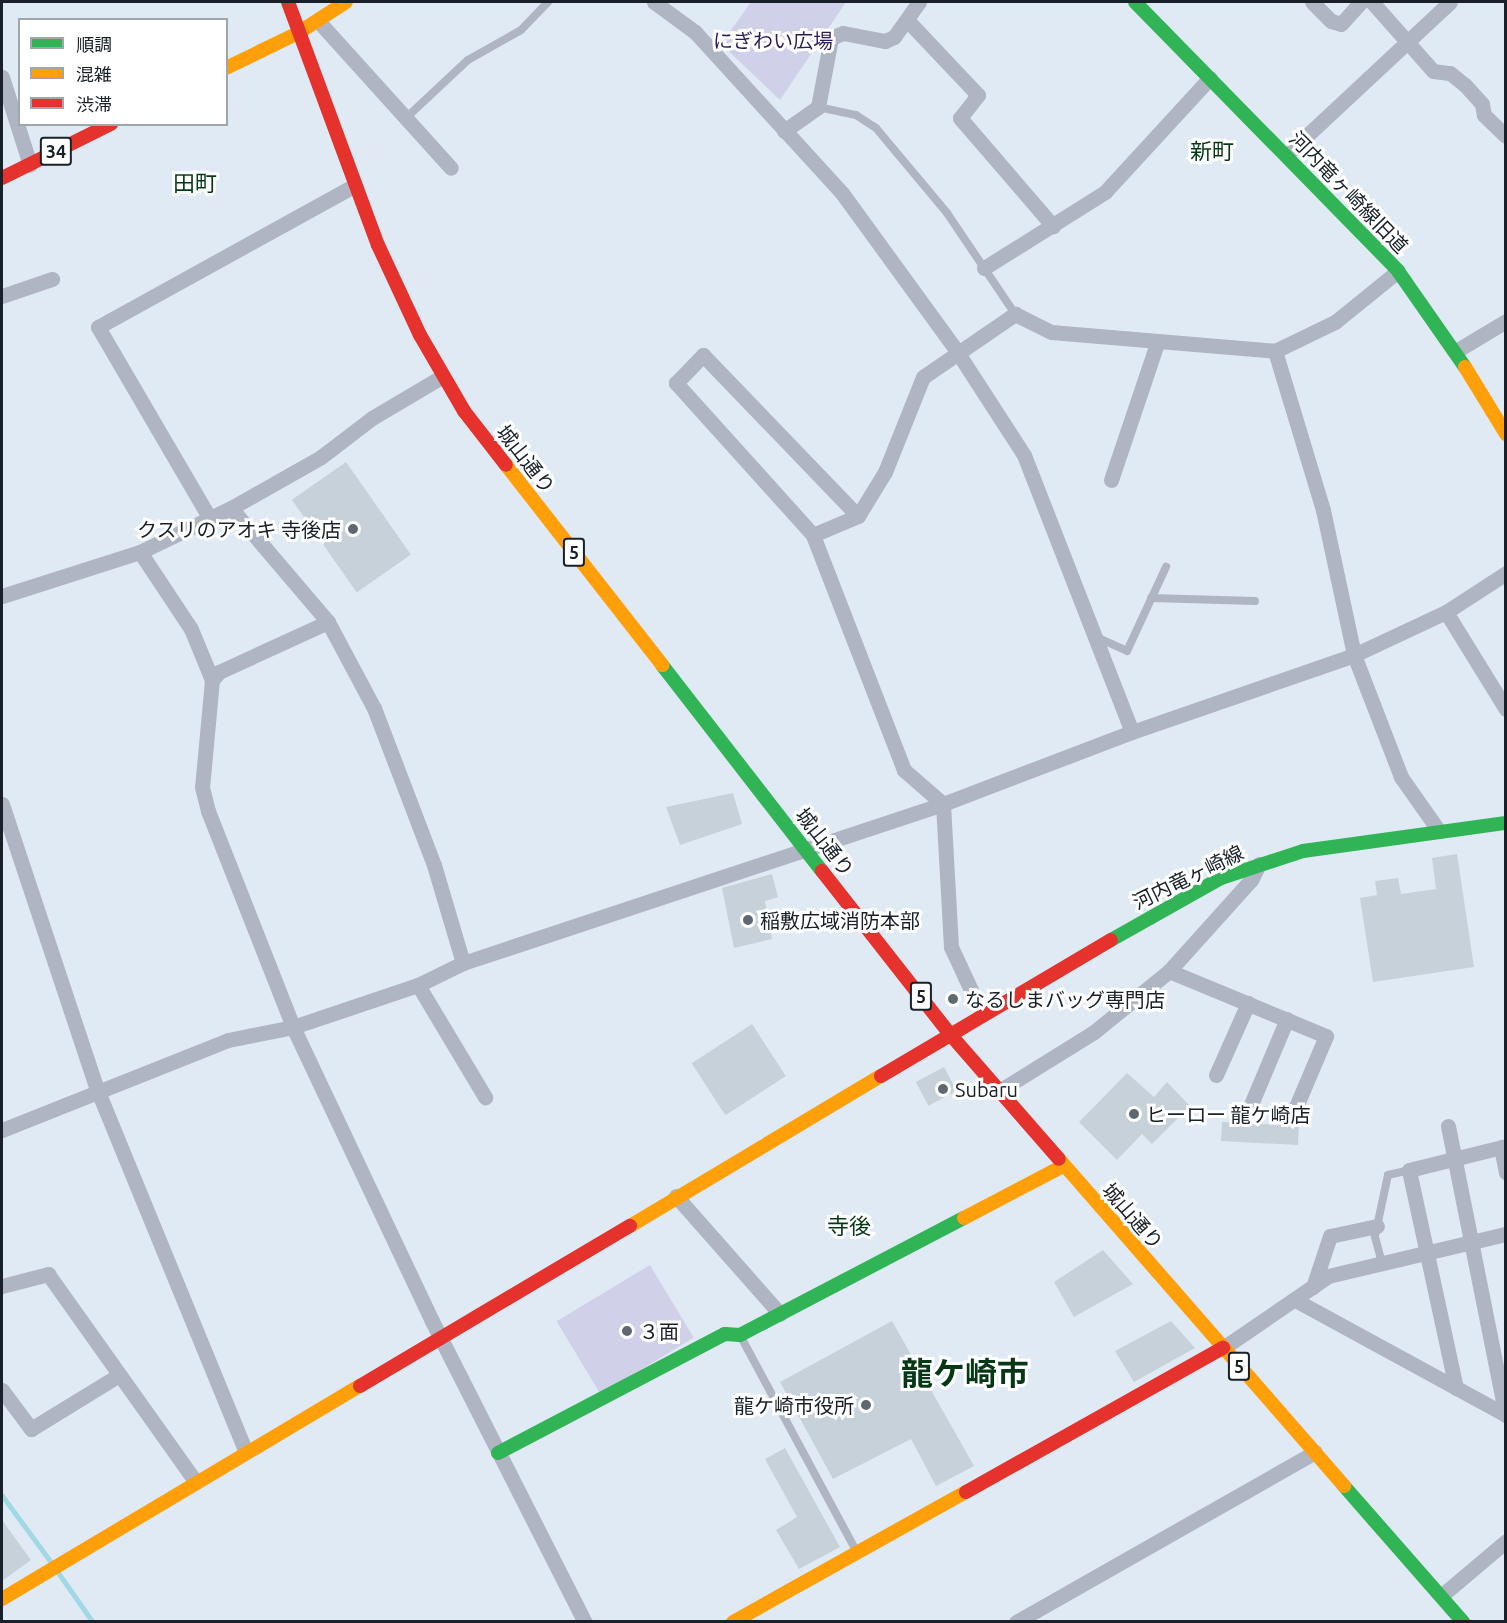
<!DOCTYPE html>
<meta charset="utf-8">
<style>
body{margin:0}
#map{position:relative;width:1507px;height:1623px;overflow:hidden;background:#e0eaf5;font-family:Ubuntu,"Noto Sans JP",sans-serif}
div>[style]{position:absolute}
.green>*{inset:0;background:#d0d1e9;transform-origin:0 0}
.stream>*{height:4.5px;margin:-2.25px;padding:0 2.25px;transform-origin:2.25px;border-radius:2.25px;background:#a0d8e4}
.building>*{inset:0;background:#c7d1d9;transform-origin:0 0}
.lane>*{height:8px;margin:-4px;padding:0 4px;transform-origin:4px;border-radius:4px;background:#b0b5c3}
.street>*{height:15px;margin:-7.5px;padding:0 7.5px;transform-origin:7.5px;border-radius:7.5px;background:#b0b5c3}
.fast>*{height:14px;margin:-7px;padding:0 7px;transform-origin:7px;border-radius:7px;background:#30b455}
.slow>*{height:14px;margin:-7px;padding:0 7px;transform-origin:7px;border-radius:7px;background:#ff9f0a}
.jam>*{height:14px;margin:-7px;padding:0 7px;transform-origin:7px;border-radius:7px;background:#e5322d}
.dots>*{width:16px;height:16px;translate:-50% -50%;box-sizing:border-box;border:3px solid #fff;border-radius:50%}
span{translate:-50% -50%;white-space:nowrap;text-align:center;line-height:1.15;-webkit-text-stroke:6px #fff;paint-order:stroke}
.shield-label span{padding:2px 4px;background:#fff;border:2px solid;border-radius:4px;-webkit-text-stroke-width:0}
.shield-label{font-size:18px;color:#192029;font-weight:700}
.park-label{font-size:20px;color:#2e1b5a}
.street-label{font-size:20px;color:#192029}
.poi-label{font-size:20px;color:#192029}
.right{translate:-100% -50%;text-align:right}
.left{translate:0 -50%;text-align:left}
.quarter-label{font-size:22px;color:#053815}
.town-label{font-size:32px;color:#053815;font-weight:700}
.frame{position:absolute;inset:0;border:3px solid #192029;pointer-events:none}
.legend{position:absolute;left:18px;top:18px;width:210px;height:108px;box-sizing:border-box;background:#fff;border:2px solid #a3a6a9;margin:0;padding:8px 10px;list-style:none;font-size:18px;color:#192029}
.legend li{display:flex;align-items:center;gap:12px;height:30px}
.legend b{width:30px;border:2px solid #a3a6a9}
</style>
<div id="map">
<div class="green">
<i style="clip-path:polygon(751px 2px,846px 2px,780px 100px,721px 44px)"></i>
<i style="left:650px;top:1265px;width:85px;height:109px;rotate:59deg"></i>
</div>
<div class="stream">
<i style="left:2px;top:1495px;width:84px;rotate:53.7deg"></i>
<i style="left:58px;top:1572px;width:61px;rotate:55deg"></i>
</div>
<div class="building">
<i style="left:346px;top:462px;width:113px;height:66px;rotate:55deg"></i>
<i style="clip-path:polygon(733px 793px,742px 824px,680px 845px,666px 807px)"></i>
<i style="clip-path:polygon(1457px 854px,1474px 967px,1373px 982px,1360px 898px,1377px 895px,1375px 881px,1398px 878px,1401px 894px,1436px 889px,1432px 858px)"></i>
<i style="clip-path:polygon(772px 874px,778px 897px,765px 901px,772px 939px,734px 948px,722px 888px)"></i>
<i style="left:752px;top:1024px;width:62px;height:72px;rotate:57deg"></i>
<i style="left:944px;top:1067px;width:27px;height:32px;rotate:62deg"></i>
<i style="clip-path:polygon(1127px 1073px,1154px 1097px,1167px 1082px,1190px 1106px,1152px 1144px,1142px 1134px,1117px 1160px,1079px 1122px)"></i>
<i style="left:1222px;top:1122px;width:77px;height:19px;rotate:3deg"></i>
<i style="clip-path:polygon(1103px 1250px,1133px 1284px,1074px 1317px,1054px 1282px)"></i>
<i style="clip-path:polygon(892px 1321px,974px 1466px,936px 1486px,911px 1439px,833px 1479px,780px 1382px)"></i>
<i style="clip-path:polygon(1171px 1321px,1195px 1348px,1134px 1382px,1115px 1351px)"></i>
<i style="clip-path:polygon(785px 1448px,840px 1547px,799px 1569px,776px 1530px,797px 1517px,765px 1459px)"></i>
<i style="clip-path:polygon(2px 1520px,31px 1560px,2px 1581px)"></i>
</div>
<div class="lane">
<i style="left:818px;top:107px;width:39px;rotate:12deg"></i>
<i style="left:856px;top:115px;width:24px;rotate:33deg"></i>
<i style="left:876px;top:128px;width:111px;rotate:50.1deg"></i>
<i style="left:947px;top:213px;width:122px;rotate:56deg"></i>
<i style="left:407px;top:117px;width:83px;rotate:-43.1deg"></i>
<i style="left:468px;top:60px;width:61px;rotate:-29.5deg"></i>
<i style="left:521px;top:30px;width:39px;rotate:-46deg"></i>
<i style="left:1151px;top:598px;width:104px;rotate:1.7deg"></i>
<i style="left:1096px;top:637px;width:34px;rotate:24deg"></i>
<i style="left:1127px;top:651px;width:93px;rotate:-65.1deg"></i>
<i style="left:1382px;top:1263px;width:28px;rotate:-105deg"></i>
<i style="left:1375px;top:1236px;width:62px;rotate:-78deg"></i>
<i style="left:1388px;top:1175px;width:22px;rotate:-13deg"></i>
<i style="left:741px;top:1337px;width:243px;rotate:61.7deg"></i>
</div>
<div class="street">
<i style="left:654px;top:2px;width:51px;rotate:36.2deg"></i>
<i style="left:695px;top:32px;width:218px;rotate:47.6deg"></i>
<i style="left:842px;top:193px;width:194px;rotate:54deg"></i>
<i style="left:956px;top:350px;width:125px;rotate:57.1deg"></i>
<i style="left:1024px;top:455px;width:297px;rotate:68.7deg"></i>
<i style="left:1312px;top:2px;width:27px;rotate:45deg"></i>
<i style="left:1331px;top:21px;width:10px;rotate:17deg"></i>
<i style="left:1341px;top:24px;width:30px;rotate:-48deg"></i>
<i style="left:1372px;top:2px;width:92px;rotate:48.5deg"></i>
<i style="left:1433px;top:71px;width:17px;rotate:7deg"></i>
<i style="left:1450px;top:73px;width:19px;rotate:39deg"></i>
<i style="left:1465px;top:85px;width:25px;rotate:48deg"></i>
<i style="left:1482px;top:104px;width:11px;rotate:80deg"></i>
<i style="left:1484px;top:115px;width:30px;rotate:44deg"></i>
<i style="left:908px;top:21px;width:102px;rotate:46.6deg"></i>
<i style="left:978px;top:95px;width:29px;rotate:128deg"></i>
<i style="left:960px;top:118px;width:143px;rotate:49.3deg"></i>
<i style="left:320px;top:23px;width:195px;rotate:47.9deg"></i>
<i style="left:2px;top:77px;width:92px;rotate:72.3deg"></i>
<i style="left:784px;top:131px;width:42px;rotate:-35.2deg"></i>
<i style="left:818px;top:107px;width:70px;rotate:-79.3deg"></i>
<i style="left:831px;top:38px;width:13px;rotate:-23deg"></i>
<i style="left:843px;top:33px;width:43px;rotate:10.8deg"></i>
<i style="left:885px;top:41px;width:10px;rotate:-24deg"></i>
<i style="left:894px;top:37px;width:43px;rotate:-54.5deg"></i>
<i style="left:1286px;top:155px;width:224px;rotate:-43deg"></i>
<i style="left:984px;top:268px;width:143px;rotate:-32.1deg"></i>
<i style="left:1105px;top:192px;width:155px;rotate:-47.4deg"></i>
<i style="left:2px;top:296px;width:53px;rotate:-18.8deg"></i>
<i style="left:1275px;top:351px;width:166px;rotate:73.2deg"></i>
<i style="left:1323px;top:510px;width:148px;rotate:77.9deg"></i>
<i style="left:1354px;top:655px;width:131px;rotate:68.9deg"></i>
<i style="left:1401px;top:777px;width:66px;rotate:54.9deg"></i>
<i style="left:1456px;top:351px;width:58px;rotate:-31deg"></i>
<i style="left:1111px;top:480px;width:145px;rotate:-71.4deg"></i>
<i style="left:231px;top:508px;width:150px;rotate:49.6deg"></i>
<i style="left:328px;top:622px;width:98px;rotate:61.9deg"></i>
<i style="left:374px;top:708px;width:168px;rotate:69.1deg"></i>
<i style="left:434px;top:865px;width:102px;rotate:73.5deg"></i>
<i style="left:209px;top:517px;width:220px;rotate:-120.3deg"></i>
<i style="left:98px;top:327px;width:291px;rotate:-28.9deg"></i>
<i style="left:813px;top:535px;width:205px;rotate:-132deg"></i>
<i style="left:676px;top:383px;width:39px;rotate:-46deg"></i>
<i style="left:703px;top:355px;width:223px;rotate:46.1deg"></i>
<i style="left:140px;top:552px;width:92px;rotate:56.5deg"></i>
<i style="left:191px;top:629px;width:55px;rotate:67.6deg"></i>
<i style="left:2px;top:596px;width:145px;rotate:-17.7deg"></i>
<i style="left:140px;top:552px;width:101px;rotate:-25.8deg"></i>
<i style="left:231px;top:508px;width:103px;rotate:-29.5deg"></i>
<i style="left:321px;top:457px;width:64px;rotate:-37.4deg"></i>
<i style="left:372px;top:418px;width:82px;rotate:-30.6deg"></i>
<i style="left:1446px;top:612px;width:114px;rotate:58.3deg"></i>
<i style="left:328px;top:622px;width:120px;rotate:155.4deg"></i>
<i style="left:219px;top:672px;width:11px;rotate:131deg"></i>
<i style="left:212px;top:680px;width:107px;rotate:95.3deg"></i>
<i style="left:202px;top:787px;width:25px;rotate:76deg"></i>
<i style="left:208px;top:811px;width:232px;rotate:68.5deg"></i>
<i style="left:293px;top:1027px;width:325px;rotate:64.7deg"></i>
<i style="left:432px;top:1321px;width:338px;rotate:63.1deg"></i>
<i style="left:2px;top:804px;width:300px;rotate:71.6deg"></i>
<i style="left:97px;top:1089px;width:392px;rotate:67.7deg"></i>
<i style="left:1169px;top:971px;width:170px;rotate:22.5deg"></i>
<i style="left:1326px;top:1036px;width:87px;rotate:113deg"></i>
<i style="left:418px;top:985px;width:131px;rotate:59.1deg"></i>
<i style="left:971px;top:990px;width:47px;rotate:-114.9deg"></i>
<i style="left:951px;top:947px;width:143px;rotate:-93.2deg"></i>
<i style="left:943px;top:804px;width:52px;rotate:-138.9deg"></i>
<i style="left:904px;top:770px;width:252px;rotate:-111.2deg"></i>
<i style="left:813px;top:535px;width:49px;rotate:-22.9deg"></i>
<i style="left:858px;top:516px;width:52px;rotate:-58.5deg"></i>
<i style="left:885px;top:472px;width:102px;rotate:-68.2deg"></i>
<i style="left:923px;top:377px;width:112px;rotate:-34.4deg"></i>
<i style="left:1015px;top:314px;width:40px;rotate:26.6deg"></i>
<i style="left:1051px;top:332px;width:225px;rotate:4.8deg"></i>
<i style="left:1275px;top:351px;width:67px;rotate:-25.8deg"></i>
<i style="left:1335px;top:322px;width:81px;rotate:-39deg"></i>
<i style="left:1216px;top:1075px;width:79px;rotate:-66deg"></i>
<i style="left:999px;top:1091px;width:112px;rotate:-31.8deg"></i>
<i style="left:1094px;top:1032px;width:97px;rotate:-39.1deg"></i>
<i style="left:1169px;top:971px;width:122px;rotate:-48deg"></i>
<i style="left:1251px;top:880px;width:18px;rotate:-63deg"></i>
<i style="left:1247px;top:1114px;width:103px;rotate:-67.2deg"></i>
<i style="left:1448px;top:1126px;width:295px;rotate:78.7deg"></i>
<i style="left:2px;top:1130px;width:243px;rotate:-21.7deg"></i>
<i style="left:228px;top:1040px;width:66px;rotate:-11.3deg"></i>
<i style="left:293px;top:1027px;width:132px;rotate:-18.6deg"></i>
<i style="left:418px;top:985px;width:50px;rotate:-26.1deg"></i>
<i style="left:463px;top:963px;width:506px;rotate:-18.33deg"></i>
<i style="left:943px;top:804px;width:202px;rotate:-20.9deg"></i>
<i style="left:1132px;top:732px;width:235px;rotate:-19.1deg"></i>
<i style="left:1354px;top:655px;width:102px;rotate:-25.1deg"></i>
<i style="left:1446px;top:612px;width:72px;rotate:-33deg"></i>
<i style="left:1501px;top:1147px;width:26px;rotate:79deg"></i>
<i style="left:676px;top:1196px;width:157px;rotate:48.6deg"></i>
<i style="left:2px;top:1286px;width:48px;rotate:-14.6deg"></i>
<i style="left:48px;top:1274px;width:255px;rotate:54.6deg"></i>
<i style="left:1313px;top:1287px;width:54px;rotate:-71.6deg"></i>
<i style="left:1330px;top:1236px;width:48px;rotate:-12deg"></i>
<i style="left:1297px;top:1301px;width:238px;rotate:28.6deg"></i>
<i style="left:1223px;top:1348px;width:127px;rotate:-34.4deg"></i>
<i style="left:1328px;top:1276px;width:183px;rotate:-13.3deg"></i>
<i style="left:1456px;top:1388px;width:223px;rotate:-102.2deg"></i>
<i style="left:1409px;top:1170px;width:100px;rotate:-13.9deg"></i>
<i style="left:2px;top:1390px;width:49px;rotate:53.4deg"></i>
<i style="left:31px;top:1429px;width:103px;rotate:-31.5deg"></i>
<i style="left:1441px;top:1596px;width:85px;rotate:-40.2deg"></i>
<i style="left:1016px;top:1622px;width:344px;rotate:-29.6deg"></i>
</div>
<div class="fast">
<i style="left:1135px;top:2px;width:376px;rotate:45.6deg"></i>
<i style="left:1398px;top:271px;width:117px;rotate:55.1deg"></i>
<i style="left:662px;top:665px;width:261px;rotate:52.2deg"></i>
<i style="left:1111px;top:940px;width:126px;rotate:-29.4deg"></i>
<i style="left:1221px;top:878px;width:86px;rotate:-18.2deg"></i>
<i style="left:1303px;top:851px;width:205px;rotate:-7.9deg"></i>
<i style="left:498px;top:1453px;width:256px;rotate:-27.7deg"></i>
<i style="left:725px;top:1334px;width:15px;rotate:4deg"></i>
<i style="left:740px;top:1335px;width:253px;rotate:-27.6deg"></i>
<i style="left:1344px;top:1486px;width:181px;rotate:48.8deg"></i>
</div>
<div class="slow">
<i style="left:298px;top:33px;width:57px;rotate:-32.9deg"></i>
<i style="left:226px;top:68px;width:80px;rotate:-25.9deg"></i>
<i style="left:1465px;top:367px;width:79px;rotate:58.5deg"></i>
<i style="left:506px;top:465px;width:254px;rotate:52deg"></i>
<i style="left:1059px;top:1159px;width:434px;rotate:48.9deg"></i>
<i style="left:964px;top:1218px;width:112px;rotate:-27.7deg"></i>
<i style="left:630px;top:1226px;width:292px;rotate:-30.9deg"></i>
<i style="left:2px;top:1599px;width:417px;rotate:-30.8deg"></i>
<i style="left:733px;top:1622px;width:267px;rotate:-29.2deg"></i>
</div>
<div class="jam">
<i style="left:288px;top:2px;width:259px;rotate:69.7deg"></i>
<i style="left:378px;top:245px;width:99px;rotate:65deg"></i>
<i style="left:420px;top:335px;width:88px;rotate:59.9deg"></i>
<i style="left:464px;top:411px;width:68px;rotate:52.1deg"></i>
<i style="left:2px;top:178px;width:122px;rotate:-26.4deg"></i>
<i style="left:822px;top:871px;width:206px;rotate:51.9deg"></i>
<i style="left:949px;top:1033px;width:167px;rotate:48.9deg"></i>
<i style="left:881px;top:1076px;width:267px;rotate:-30.6deg"></i>
<i style="left:360px;top:1386px;width:314px;rotate:-30.7deg"></i>
<i style="left:966px;top:1492px;width:295px;rotate:-29.3deg"></i>
</div>
<div class="dots">
<i style="left:353px;top:529px;background:#5f6770"></i>
<i style="left:748px;top:920px;background:#5f6770"></i>
<i style="left:953px;top:999px;background:#5f6770"></i>
<i style="left:943px;top:1089px;background:#5f6770"></i>
<i style="left:1134px;top:1114px;background:#5f6770"></i>
<i style="left:627px;top:1331px;background:#5f6770"></i>
<i style="left:866px;top:1405px;background:#5f6770"></i>
</div>
<div class="shield-label">
<span style="left:56px;top:151px">34</span>
<span style="left:574px;top:552px">5</span>
<span style="left:921px;top:996px">5</span>
<span style="left:1239px;top:1366px">5</span>
</div>
<div class="park-label">
<span style="left:773px;top:40px">にぎわい広場</span>
</div>
<div class="street-label">
<span style="left:1349px;top:192px;rotate:46deg">河内竜ヶ崎線旧道</span>
<span style="left:526px;top:459px;rotate:52deg">城山通り</span>
<span style="left:825px;top:842px;rotate:52deg">城山通り</span>
<span style="left:1188px;top:877px;rotate:-26deg">河内竜ヶ崎線</span>
<span style="left:1133px;top:1216px;rotate:49deg">城山通り</span>
</div>
<div class="poi-label">
<span class="right" style="left:341px;top:529px">クスリのアオキ 寺後店</span>
<span class="left" style="left:760px;top:920px">稲敷広域消防本部</span>
<span class="left" style="left:965px;top:999px">なるしまバッグ専門店</span>
<span class="left" style="left:955px;top:1089px">Subaru</span>
<span class="left" style="left:1146px;top:1114px">ヒーロー 龍ケ崎店</span>
<span class="left" style="left:639px;top:1331px">３面</span>
<span class="right" style="left:854px;top:1405px">龍ケ崎市役所</span>
</div>
<div class="quarter-label">
<span style="left:1212px;top:151px">新町</span>
<span style="left:195px;top:183px">田町</span>
<span style="left:849px;top:1226px">寺後</span>
</div>
<div class="town-label">
<span style="left:965px;top:1373px">龍ケ崎市</span>
</div>
<div class="frame"></div>
<ul class="legend">
<li><b style="height:8px;background:#30b455"></b>順調</li>
<li><b style="height:8px;background:#ff9f0a"></b>混雑</li>
<li><b style="height:8px;background:#e5322d"></b>渋滞</li>
</ul>
</div>
